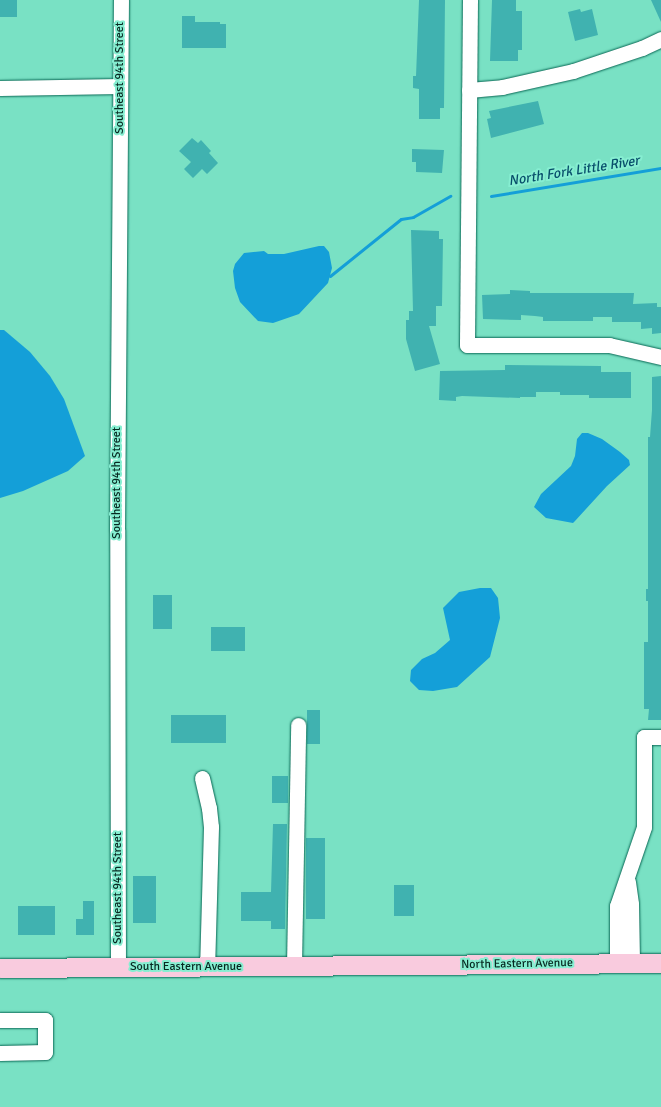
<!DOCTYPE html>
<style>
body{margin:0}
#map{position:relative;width:661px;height:1107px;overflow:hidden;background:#79e1c4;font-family:Signika,sans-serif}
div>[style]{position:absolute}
.water>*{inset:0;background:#149fd8}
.stream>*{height:3px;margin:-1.5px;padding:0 1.5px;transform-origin:1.5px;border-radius:1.5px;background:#149fd8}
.building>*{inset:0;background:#40b2b0;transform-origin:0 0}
.roads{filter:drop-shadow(0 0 1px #096754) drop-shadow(0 0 1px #096754)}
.minor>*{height:15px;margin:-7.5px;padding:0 7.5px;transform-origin:7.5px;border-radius:7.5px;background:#fff}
.major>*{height:19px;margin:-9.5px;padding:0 9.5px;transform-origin:9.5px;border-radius:9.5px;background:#f9cbde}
span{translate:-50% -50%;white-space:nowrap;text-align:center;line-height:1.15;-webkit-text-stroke:4px #86eed1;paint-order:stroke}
.street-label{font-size:12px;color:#072921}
.water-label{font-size:14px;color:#074d6a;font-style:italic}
</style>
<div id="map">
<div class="water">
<i style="clip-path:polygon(319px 246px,324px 246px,329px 252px,332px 268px,328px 283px,299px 314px,273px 323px,258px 321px,240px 302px,235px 288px,233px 271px,235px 264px,244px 253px,264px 251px,268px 254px,284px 254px)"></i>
<i style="clip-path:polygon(0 330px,4px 330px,30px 352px,50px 376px,64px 399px,85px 456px,68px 471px,23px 491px,0 498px)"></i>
<i style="clip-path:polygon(582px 433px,588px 433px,602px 439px,620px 452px,629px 460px,630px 465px,607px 486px,575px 521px,573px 523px,546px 518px,534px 507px,541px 494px,571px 466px,575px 456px,577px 439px)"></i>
<i style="clip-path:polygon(480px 588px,491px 588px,498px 598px,500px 618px,490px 657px,457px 687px,433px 691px,419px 690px,410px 681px,411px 670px,422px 659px,435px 653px,450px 640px,443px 608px,459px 592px)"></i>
</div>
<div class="stream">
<i style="left:491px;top:196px;width:172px;rotate:-9.4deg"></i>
<i style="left:330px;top:276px;width:91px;rotate:-38.8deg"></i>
<i style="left:401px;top:219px;width:12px;rotate:-9deg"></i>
<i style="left:413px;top:217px;width:43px;rotate:-29.6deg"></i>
</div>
<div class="building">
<i style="left:0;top:0;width:17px;height:17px"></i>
<i style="clip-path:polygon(419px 0,445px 0,444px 108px,440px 108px,440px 119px,419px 119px,419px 89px,413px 88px,413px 76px,416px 76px)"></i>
<i style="clip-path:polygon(492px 0,516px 0,516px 11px,522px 11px,522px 50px,518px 50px,518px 61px,490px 61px)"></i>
<i style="clip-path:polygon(651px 0,661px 0,661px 22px)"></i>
<i style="clip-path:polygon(580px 9px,581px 12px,592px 9px,598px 35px,575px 41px,568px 12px)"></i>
<i style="clip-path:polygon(182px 16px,195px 16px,195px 22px,220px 22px,220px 24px,226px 24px,226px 48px,182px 48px)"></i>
<i style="clip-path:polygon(538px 101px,544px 124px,491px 138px,487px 119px,491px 118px,489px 111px)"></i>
<i style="clip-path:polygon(192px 138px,198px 143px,201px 140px,211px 151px,209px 153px,218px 163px,207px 174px,202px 169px,193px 178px,184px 169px,191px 162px,179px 151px)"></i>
<i style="clip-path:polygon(412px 149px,444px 150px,442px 173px,416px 172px,416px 162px,412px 162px)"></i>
<i style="clip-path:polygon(411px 230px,439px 231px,439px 239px,443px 239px,442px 306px,436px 306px,436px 326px,429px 326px,440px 364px,415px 371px,406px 339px,406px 320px,409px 320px,409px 311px,413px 311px)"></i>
<i style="clip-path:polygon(510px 290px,530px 291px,530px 293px,634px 293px,633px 304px,657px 303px,657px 307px,661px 307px,661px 333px,652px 334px,652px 328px,641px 329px,641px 322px,612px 322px,612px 317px,593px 317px,593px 321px,543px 321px,543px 317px,535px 316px,521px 315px,521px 320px,483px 319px,482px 295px,510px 294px)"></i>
<i style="clip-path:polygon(505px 365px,601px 366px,601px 372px,631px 372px,631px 398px,589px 398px,589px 395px,560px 395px,560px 392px,536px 392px,536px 397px,520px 397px,520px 398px,462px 396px,456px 397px,456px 401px,439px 400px,440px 371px,505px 370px)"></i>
<i style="clip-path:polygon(661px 376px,661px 720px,648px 720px,649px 709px,644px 709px,644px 642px,648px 642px,648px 601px,646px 601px,646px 589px,648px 589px,648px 437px,650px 437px,652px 410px,652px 377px)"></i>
<i style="left:153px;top:595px;width:19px;height:34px"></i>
<i style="left:211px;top:627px;width:34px;height:24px"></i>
<i style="left:307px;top:710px;width:13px;height:34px"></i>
<i style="left:171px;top:715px;width:55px;height:28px"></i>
<i style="left:272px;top:776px;width:16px;height:27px"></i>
<i style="clip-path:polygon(273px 824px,287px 824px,285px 929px,271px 929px,271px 921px,241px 921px,241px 892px,271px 892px)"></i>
<i style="left:306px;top:838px;width:19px;height:81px"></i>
<i style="left:133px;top:876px;width:23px;height:47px"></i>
<i style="left:394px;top:885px;width:20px;height:31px"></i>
<i style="clip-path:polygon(83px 901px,94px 901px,94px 935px,76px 935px,76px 919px,83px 919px)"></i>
<i style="left:18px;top:906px;width:37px;height:29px"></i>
</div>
<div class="roads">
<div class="minor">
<i style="left:470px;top:0;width:345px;rotate:90.5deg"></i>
<i style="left:467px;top:345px;width:142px"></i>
<i style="left:609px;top:345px;width:53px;rotate:13deg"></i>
<i style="left:0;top:88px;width:120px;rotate:-1deg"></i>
<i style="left:469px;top:90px;width:33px;rotate:-5deg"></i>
<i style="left:502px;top:87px;width:73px;rotate:-12.7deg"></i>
<i style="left:573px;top:71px;width:73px;rotate:-18.4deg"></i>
<i style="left:642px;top:48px;width:21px;rotate:-25deg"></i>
<i style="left:202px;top:778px;width:31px;rotate:77deg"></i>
<i style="left:209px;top:808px;width:19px;rotate:84deg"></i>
<i style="left:211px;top:827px;width:139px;rotate:91.6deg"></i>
<i style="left:628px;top:882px;width:22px;rotate:82deg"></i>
<i style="left:631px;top:904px;width:59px;rotate:89deg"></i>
<i style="left:617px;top:963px;width:57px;rotate:-90deg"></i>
<i style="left:617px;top:906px;width:83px;rotate:-71.1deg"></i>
<i style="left:644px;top:827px;width:90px;rotate:-90deg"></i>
<i style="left:644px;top:737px;width:17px"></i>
<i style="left:294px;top:966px;width:241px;rotate:-89deg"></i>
<i style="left:118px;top:967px;width:437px;rotate:-90.1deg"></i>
<i style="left:117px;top:530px;width:530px;rotate:-89.57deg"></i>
<i style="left:0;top:1020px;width:45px"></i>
<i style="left:45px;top:1020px;width:32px;rotate:90deg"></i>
<i style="left:45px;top:1052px;width:45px;rotate:178.7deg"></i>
</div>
<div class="major">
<i style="left:0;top:968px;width:661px;rotate:-0.43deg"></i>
</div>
</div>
<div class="street-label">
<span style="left:120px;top:78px;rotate:-90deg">Southeast 94th Street</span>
<span style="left:117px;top:483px;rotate:-90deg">Southeast 94th Street</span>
<span style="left:118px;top:888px;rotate:-90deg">Southeast 94th Street</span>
<span style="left:517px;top:964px;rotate:-1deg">North Eastern Avenue</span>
<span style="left:186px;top:967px">South Eastern Avenue</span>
</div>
<div class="water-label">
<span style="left:574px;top:171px;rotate:-9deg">North Fork Little River</span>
</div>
</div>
